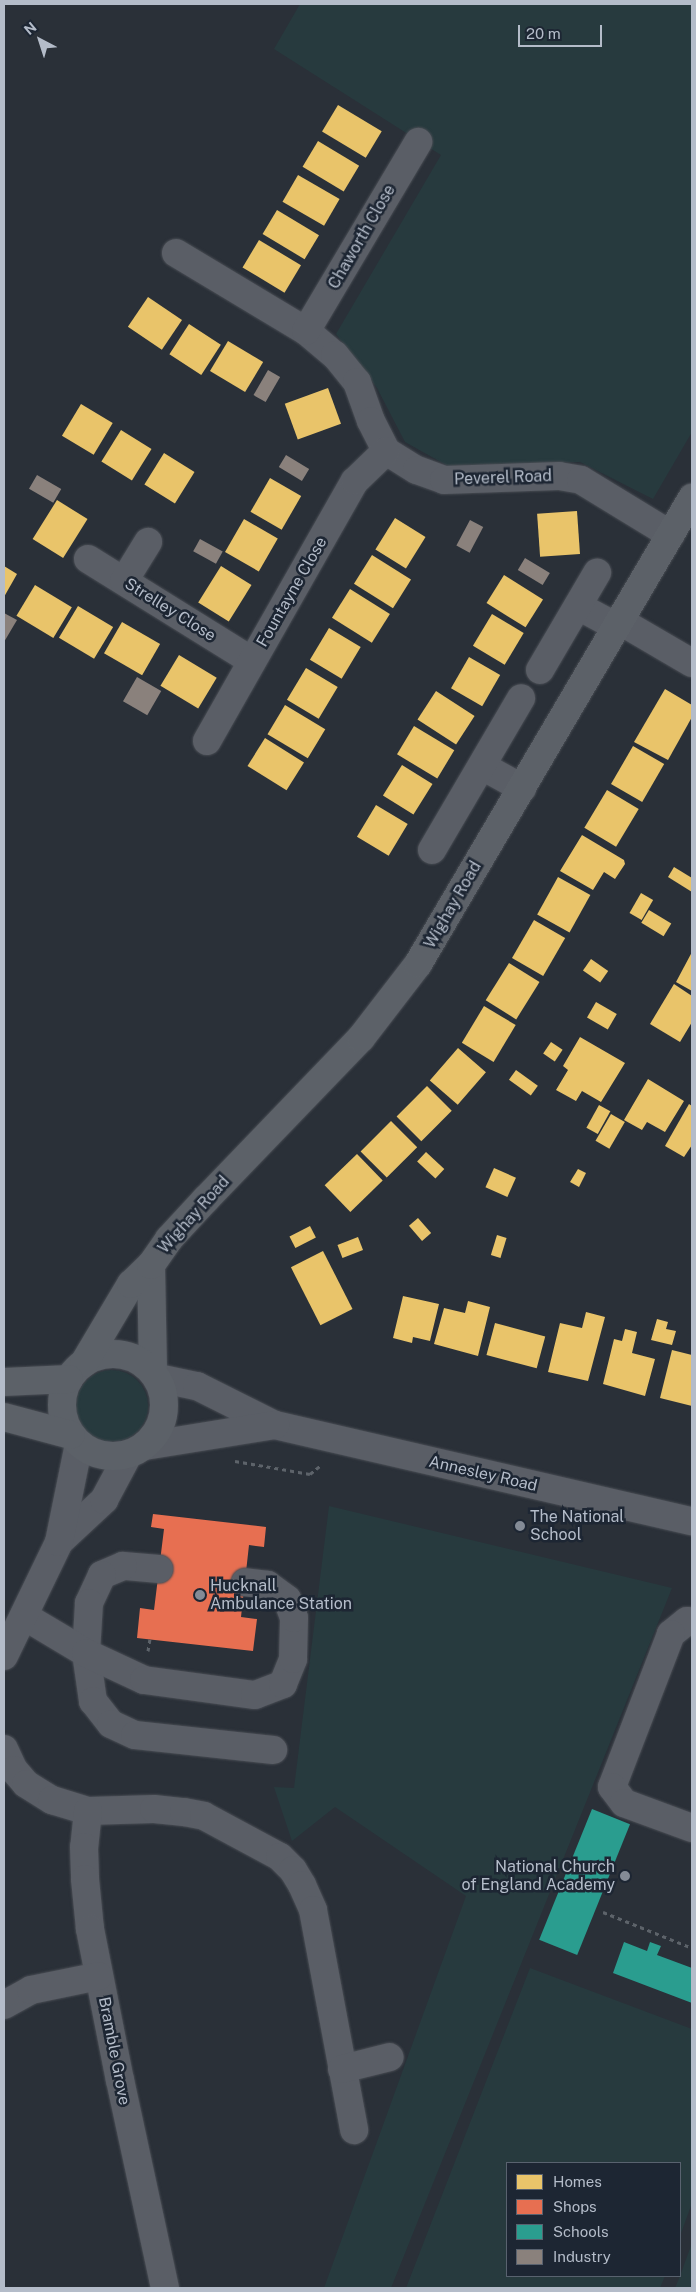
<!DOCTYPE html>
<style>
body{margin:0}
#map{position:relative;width:696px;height:2292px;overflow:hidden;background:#2a3038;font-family:"Public Sans",sans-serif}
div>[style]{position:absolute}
.green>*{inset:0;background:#273a3e}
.round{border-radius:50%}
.homes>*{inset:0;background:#e9c46a;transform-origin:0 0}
.shops>*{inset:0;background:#e76f51}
.schools>*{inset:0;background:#2a9d8f;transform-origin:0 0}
.industry>*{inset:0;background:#8a817c;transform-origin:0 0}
.path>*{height:3px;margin-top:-1.5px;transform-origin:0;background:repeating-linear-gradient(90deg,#5d636a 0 4px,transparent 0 8px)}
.roads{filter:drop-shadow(0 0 1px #484c53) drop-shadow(0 0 1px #484c53)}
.minor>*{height:28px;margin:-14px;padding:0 14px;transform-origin:14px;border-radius:14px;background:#5a5e66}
.major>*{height:28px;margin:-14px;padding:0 14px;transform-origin:14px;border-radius:14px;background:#5c6168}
.major>.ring{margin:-14px;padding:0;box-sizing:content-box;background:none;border:28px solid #5c6168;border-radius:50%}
.dots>*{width:14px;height:14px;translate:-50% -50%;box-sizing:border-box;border:2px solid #1d2633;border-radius:50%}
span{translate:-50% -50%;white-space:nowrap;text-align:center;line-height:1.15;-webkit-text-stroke:5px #1d2633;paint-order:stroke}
.street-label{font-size:16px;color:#b4bcc9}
.poi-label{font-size:16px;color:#b4bcc9}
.left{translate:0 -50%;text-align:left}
.right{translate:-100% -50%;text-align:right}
.frame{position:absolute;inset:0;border:5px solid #b4bcc9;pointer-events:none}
.legend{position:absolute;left:506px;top:2162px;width:175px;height:115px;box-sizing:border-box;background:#1d2633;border:1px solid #59626f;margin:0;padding:6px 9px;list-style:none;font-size:15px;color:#b4bcc9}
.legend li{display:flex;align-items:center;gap:10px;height:25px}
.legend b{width:25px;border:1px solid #59626f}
.north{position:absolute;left:15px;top:15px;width:50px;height:50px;-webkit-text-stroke:4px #1d2633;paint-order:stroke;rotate:320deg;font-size:14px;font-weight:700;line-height:20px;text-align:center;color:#b4bcc9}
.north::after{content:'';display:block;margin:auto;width:18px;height:22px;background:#b4bcc9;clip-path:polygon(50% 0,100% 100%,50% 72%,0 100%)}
.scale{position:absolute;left:518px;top:25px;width:84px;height:22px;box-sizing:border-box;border:2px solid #b4bcc9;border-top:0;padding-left:6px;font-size:15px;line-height:18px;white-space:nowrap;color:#b4bcc9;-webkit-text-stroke:4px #1d2633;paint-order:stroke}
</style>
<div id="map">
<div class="green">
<i style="clip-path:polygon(300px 4px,692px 4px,692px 432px,653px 499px,580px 462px,448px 466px,405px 442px,377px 388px,336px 334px,441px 155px,274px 49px)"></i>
<i class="round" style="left:76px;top:1370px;width:72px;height:72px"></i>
<i style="clip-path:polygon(329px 1506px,672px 1588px,391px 2288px,324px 2288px,466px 1896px,335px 1807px,292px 1841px,274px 1787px,294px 1788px)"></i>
<i style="clip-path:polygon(530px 1968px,692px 2029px,692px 2203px,680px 2236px,680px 2163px,507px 2163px,507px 2276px,665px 2276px,660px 2288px,406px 2288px)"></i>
<i style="clip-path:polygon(692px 2243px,692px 2288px,675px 2288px,680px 2276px)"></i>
</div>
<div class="homes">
<i style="left:338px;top:105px;width:51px;height:31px;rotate:31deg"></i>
<i style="left:318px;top:141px;width:48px;height:30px;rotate:31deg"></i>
<i style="left:298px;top:175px;width:48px;height:31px;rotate:30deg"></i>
<i style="left:277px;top:210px;width:49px;height:28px;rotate:31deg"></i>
<i style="left:259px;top:240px;width:49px;height:32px;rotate:31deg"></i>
<i style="left:148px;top:297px;width:41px;height:36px;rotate:34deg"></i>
<i style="left:189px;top:324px;width:38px;height:36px;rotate:33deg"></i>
<i style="left:228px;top:341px;width:41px;height:35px;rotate:31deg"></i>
<i style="left:328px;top:388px;width:38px;height:46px;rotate:70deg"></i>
<i style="left:81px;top:404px;width:37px;height:37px;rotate:31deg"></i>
<i style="left:121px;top:430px;width:36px;height:37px;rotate:32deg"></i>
<i style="left:164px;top:453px;width:36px;height:37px;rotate:32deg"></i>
<i style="left:270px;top:478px;width:36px;height:39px;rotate:30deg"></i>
<i style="left:57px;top:500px;width:36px;height:46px;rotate:32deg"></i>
<i style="left:577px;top:511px;width:43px;height:40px;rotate:86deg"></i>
<i style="left:395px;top:518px;width:36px;height:37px;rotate:32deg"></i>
<i style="left:244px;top:519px;width:39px;height:38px;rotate:30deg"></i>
<i style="left:372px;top:555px;width:46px;height:34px;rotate:32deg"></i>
<i style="clip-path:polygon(4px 566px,17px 574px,4px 597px)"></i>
<i style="left:221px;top:566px;width:36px;height:43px;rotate:32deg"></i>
<i style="left:504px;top:575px;width:46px;height:33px;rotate:32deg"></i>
<i style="left:35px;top:585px;width:43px;height:36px;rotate:31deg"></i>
<i style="left:350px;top:589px;width:47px;height:34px;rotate:32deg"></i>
<i style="left:78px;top:606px;width:41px;height:37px;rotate:31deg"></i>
<i style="left:492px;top:614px;width:37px;height:37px;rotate:31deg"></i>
<i style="left:122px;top:622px;width:44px;height:36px;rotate:30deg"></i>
<i style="left:329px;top:628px;width:37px;height:37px;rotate:31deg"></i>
<i style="left:179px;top:655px;width:44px;height:36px;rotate:31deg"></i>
<i style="left:469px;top:657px;width:36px;height:36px;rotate:30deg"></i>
<i style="left:306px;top:668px;width:37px;height:37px;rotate:31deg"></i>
<i style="clip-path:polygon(665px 689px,692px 705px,692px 717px,668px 760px,634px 742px)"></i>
<i style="left:436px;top:691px;width:46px;height:34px;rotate:33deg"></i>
<i style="left:285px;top:705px;width:47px;height:34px;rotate:31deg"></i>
<i style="left:414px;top:726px;width:47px;height:33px;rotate:31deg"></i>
<i style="left:265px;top:738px;width:46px;height:33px;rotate:32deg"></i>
<i style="left:633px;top:746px;width:36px;height:44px;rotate:30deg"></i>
<i style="left:402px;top:765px;width:36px;height:36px;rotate:32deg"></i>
<i style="left:607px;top:790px;width:37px;height:44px;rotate:31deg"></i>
<i style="left:376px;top:805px;width:37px;height:37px;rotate:31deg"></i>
<i style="clip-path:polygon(582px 835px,624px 860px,625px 864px,615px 879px,604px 872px,593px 890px,560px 871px)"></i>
<i style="clip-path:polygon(674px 867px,692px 878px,692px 892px,668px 877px)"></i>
<i style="left:558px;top:877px;width:37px;height:43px;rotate:29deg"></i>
<i style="left:641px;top:893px;width:14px;height:23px;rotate:30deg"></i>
<i style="left:649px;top:910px;width:26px;height:15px;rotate:31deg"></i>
<i style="left:534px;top:920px;width:36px;height:44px;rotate:30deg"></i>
<i style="clip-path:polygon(692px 952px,692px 991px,676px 982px)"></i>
<i style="left:591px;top:959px;width:21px;height:14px;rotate:35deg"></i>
<i style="left:509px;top:963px;width:36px;height:44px;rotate:32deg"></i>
<i style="clip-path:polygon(674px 984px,692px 996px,692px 1022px,680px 1042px,650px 1024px)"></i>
<i style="left:596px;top:1002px;width:24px;height:18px;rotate:30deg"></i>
<i style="left:484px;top:1006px;width:37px;height:43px;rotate:31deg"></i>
<i style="clip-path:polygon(580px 1037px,625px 1063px,601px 1102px,582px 1091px,576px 1101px,556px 1090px,568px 1070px,563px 1066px)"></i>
<i style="left:551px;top:1042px;width:14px;height:14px;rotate:34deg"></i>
<i style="left:458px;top:1048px;width:37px;height:43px;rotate:41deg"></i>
<i style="left:516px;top:1070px;width:27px;height:12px;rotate:36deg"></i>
<i style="clip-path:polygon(648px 1079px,684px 1101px,665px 1132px,647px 1122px,642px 1130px,624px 1120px)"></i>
<i style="left:427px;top:1086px;width:35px;height:43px;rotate:45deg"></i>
<i style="clip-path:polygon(689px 1104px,692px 1106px,692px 1145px,684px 1157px,665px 1146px)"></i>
<i style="left:599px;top:1105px;width:13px;height:26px;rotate:29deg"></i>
<i style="left:611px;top:1114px;width:16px;height:31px;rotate:30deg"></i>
<i style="left:391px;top:1121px;width:37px;height:43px;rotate:45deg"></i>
<i style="left:426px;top:1152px;width:25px;height:13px;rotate:43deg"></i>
<i style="left:357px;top:1154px;width:37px;height:45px;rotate:46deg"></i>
<i style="left:494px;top:1168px;width:24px;height:21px;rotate:24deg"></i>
<i style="clip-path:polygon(578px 1169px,586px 1173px,579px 1187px,570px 1182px)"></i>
<i style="left:418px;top:1218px;width:20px;height:12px;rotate:49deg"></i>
<i style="left:310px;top:1226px;width:13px;height:23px;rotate:63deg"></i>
<i style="left:497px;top:1235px;width:10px;height:21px;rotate:17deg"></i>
<i style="left:358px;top:1237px;width:14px;height:22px;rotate:69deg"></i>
<i style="left:323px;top:1251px;width:65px;height:36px;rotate:63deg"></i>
<i style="clip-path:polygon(403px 1296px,439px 1304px,430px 1341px,413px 1337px,412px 1343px,393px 1338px)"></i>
<i style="clip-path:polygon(468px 1301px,490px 1307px,478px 1356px,434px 1344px,444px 1308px,465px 1313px)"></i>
<i style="clip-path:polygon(586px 1312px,605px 1317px,588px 1381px,548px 1372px,560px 1323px,582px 1328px)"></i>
<i style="clip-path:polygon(657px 1319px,668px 1322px,666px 1329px,676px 1331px,672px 1345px,651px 1340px)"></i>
<i style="left:495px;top:1323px;width:52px;height:33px;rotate:15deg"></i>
<i style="clip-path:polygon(625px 1329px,637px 1332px,632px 1353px,655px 1359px,645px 1396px,603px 1384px,614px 1339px,622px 1341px)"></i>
<i style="clip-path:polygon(672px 1350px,692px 1355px,692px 1406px,660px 1398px)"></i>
</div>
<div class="shops">
<i style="clip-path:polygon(153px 1514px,266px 1527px,264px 1547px,249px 1545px,241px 1617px,257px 1619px,253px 1651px,137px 1638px,140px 1608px,154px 1610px,164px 1529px,151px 1527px)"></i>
</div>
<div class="schools">
<i style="left:592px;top:1809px;width:41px;height:141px;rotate:22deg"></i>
<i style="clip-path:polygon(624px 1942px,647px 1951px,650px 1942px,661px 1946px,657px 1955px,692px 1968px,692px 2003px,613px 1973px)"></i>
</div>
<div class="industry">
<i style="left:268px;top:370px;width:14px;height:29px;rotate:30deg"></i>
<i style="left:286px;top:455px;width:27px;height:14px;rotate:31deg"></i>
<i style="left:37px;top:475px;width:28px;height:16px;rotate:30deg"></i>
<i style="left:470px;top:520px;width:15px;height:29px;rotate:28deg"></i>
<i style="left:200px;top:539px;width:26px;height:14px;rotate:29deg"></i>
<i style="left:525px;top:558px;width:29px;height:14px;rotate:31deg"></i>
<i style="clip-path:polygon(4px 613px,17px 620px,4px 642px)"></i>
<i style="left:137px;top:677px;width:28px;height:28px;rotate:30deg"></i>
</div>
<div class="path">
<i style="left:235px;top:1461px;width:76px;rotate:9.8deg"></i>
<i style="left:310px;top:1474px;width:14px;rotate:-39deg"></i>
<i style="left:148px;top:1651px;width:12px;rotate:-81deg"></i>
<i style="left:603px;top:1912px;width:96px;rotate:22deg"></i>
</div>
<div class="roads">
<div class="minor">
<i style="left:176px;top:253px;width:152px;rotate:31deg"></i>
<i style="left:306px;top:331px;width:38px;rotate:40deg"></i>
<i style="left:335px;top:355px;width:35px;rotate:51deg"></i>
<i style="left:357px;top:382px;width:41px;rotate:70.3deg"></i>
<i style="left:371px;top:421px;width:34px;rotate:63deg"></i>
<i style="left:386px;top:451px;width:36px;rotate:32deg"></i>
<i style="left:417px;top:470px;width:29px;rotate:20deg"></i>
<i style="left:444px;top:480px;width:115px;rotate:-2deg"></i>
<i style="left:559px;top:476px;width:22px;rotate:10deg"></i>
<i style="left:581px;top:480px;width:105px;rotate:31.4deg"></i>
<i style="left:306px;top:331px;width:220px;rotate:-59.3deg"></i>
<i style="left:88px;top:559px;width:193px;rotate:31.9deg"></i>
<i style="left:124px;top:581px;width:46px;rotate:-58.4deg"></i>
<i style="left:578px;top:606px;width:44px;rotate:28.3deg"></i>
<i style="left:620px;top:621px;width:83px;rotate:30.3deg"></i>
<i style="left:540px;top:670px;width:113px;rotate:-59.6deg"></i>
<i style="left:207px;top:741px;width:299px;rotate:-60.4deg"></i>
<i style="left:355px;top:481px;width:43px;rotate:-44.1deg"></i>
<i style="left:482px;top:766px;width:46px;rotate:28.8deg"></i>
<i style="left:432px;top:850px;width:176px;rotate:-59.6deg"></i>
<i style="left:158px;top:1378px;width:40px;rotate:12deg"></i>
<i style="left:197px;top:1386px;width:87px;rotate:26.6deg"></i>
<i style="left:275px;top:1425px;width:428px;rotate:13deg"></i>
<i style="left:145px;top:1446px;width:132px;rotate:-9.2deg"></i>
<i style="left:59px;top:1542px;width:62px;rotate:-43deg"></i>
<i style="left:104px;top:1500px;width:51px;rotate:-61.9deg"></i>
<i style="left:159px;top:1569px;width:36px;rotate:-175deg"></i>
<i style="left:123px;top:1566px;width:23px;rotate:157deg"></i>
<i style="left:102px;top:1575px;width:31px;rotate:115deg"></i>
<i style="left:89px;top:1603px;width:50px;rotate:93.4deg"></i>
<i style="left:86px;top:1653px;width:49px;rotate:81.7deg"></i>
<i style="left:93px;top:1701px;width:29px;rotate:52deg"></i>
<i style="left:111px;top:1724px;width:26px;rotate:25deg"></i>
<i style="left:135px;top:1735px;width:139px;rotate:6.2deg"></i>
<i style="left:24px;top:1616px;width:72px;rotate:30.8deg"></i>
<i style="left:86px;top:1653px;width:64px;rotate:25deg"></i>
<i style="left:144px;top:1680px;width:112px;rotate:7.7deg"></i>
<i style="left:255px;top:1695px;width:30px;rotate:-21deg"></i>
<i style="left:283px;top:1684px;width:27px;rotate:-68deg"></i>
<i style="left:293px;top:1659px;width:41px;rotate:-88.6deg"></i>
<i style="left:294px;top:1618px;width:20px;rotate:-110deg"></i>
<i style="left:287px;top:1599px;width:24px;rotate:-144deg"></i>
<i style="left:268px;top:1585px;width:23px;rotate:-173deg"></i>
<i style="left:692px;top:1622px;width:5px;rotate:-169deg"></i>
<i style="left:687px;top:1621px;width:21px;rotate:141deg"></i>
<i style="left:671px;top:1634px;width:164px;rotate:111.1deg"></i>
<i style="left:612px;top:1787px;width:20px;rotate:53deg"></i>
<i style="left:624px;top:1803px;width:72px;rotate:20.2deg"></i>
<i style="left:4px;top:1656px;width:127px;rotate:-64.2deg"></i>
<i style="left:59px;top:1542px;width:100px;rotate:-78.5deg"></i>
<i style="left:4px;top:1749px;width:23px;rotate:65deg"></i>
<i style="left:14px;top:1770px;width:18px;rotate:49deg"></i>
<i style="left:26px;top:1784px;width:31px;rotate:32deg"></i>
<i style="left:52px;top:1800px;width:38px;rotate:17deg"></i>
<i style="left:88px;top:1811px;width:66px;rotate:-1.7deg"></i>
<i style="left:154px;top:1809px;width:30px;rotate:6deg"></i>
<i style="left:184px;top:1812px;width:20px;rotate:11deg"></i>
<i style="left:204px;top:1816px;width:86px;rotate:28.3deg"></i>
<i style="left:280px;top:1857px;width:18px;rotate:45deg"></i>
<i style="left:293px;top:1870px;width:17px;rotate:59deg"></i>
<i style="left:302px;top:1885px;width:27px;rotate:66deg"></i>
<i style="left:313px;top:1910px;width:224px;rotate:79.4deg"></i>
<i style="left:88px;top:1811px;width:36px;rotate:96deg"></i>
<i style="left:84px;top:1847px;width:32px;rotate:88deg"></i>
<i style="left:85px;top:1879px;width:50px;rotate:84.3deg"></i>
<i style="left:90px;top:1929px;width:154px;rotate:78.8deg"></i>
<i style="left:120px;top:2080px;width:213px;rotate:77.8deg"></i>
<i style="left:4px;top:2005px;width:31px;rotate:-29deg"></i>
<i style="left:31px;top:1990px;width:69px;rotate:-11.6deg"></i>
<i style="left:342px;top:2069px;width:49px;rotate:-14deg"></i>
</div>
<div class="major">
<i style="left:151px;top:1265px;width:107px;rotate:88.9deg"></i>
<i class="ring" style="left:62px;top:1354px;width:74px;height:74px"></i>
<i style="left:84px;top:1363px;width:92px;rotate:-59.3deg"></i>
<i style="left:131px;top:1284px;width:28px;rotate:-44deg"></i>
<i style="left:151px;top:1265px;width:32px;rotate:-55deg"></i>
<i style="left:169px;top:1239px;width:54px;rotate:-47.2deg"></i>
<i style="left:206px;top:1199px;width:223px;rotate:-46.1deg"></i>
<i style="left:361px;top:1038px;width:93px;rotate:-52.4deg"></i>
<i style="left:418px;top:964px;width:541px;rotate:-59.55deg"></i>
<i style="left:4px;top:1382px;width:65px;rotate:-2.6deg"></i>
<i style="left:4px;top:1417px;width:69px;rotate:15deg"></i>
</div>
</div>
<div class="dots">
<i style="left:520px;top:1526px;background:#848b96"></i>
<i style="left:200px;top:1595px;background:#848b96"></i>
<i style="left:625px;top:1876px;background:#848b96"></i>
</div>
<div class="street-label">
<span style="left:362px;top:237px;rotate:-60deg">Chaworth Close</span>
<span style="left:503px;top:478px;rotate:-2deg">Peverel Road</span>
<span style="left:292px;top:592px;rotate:-60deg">Fountayne Close</span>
<span style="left:170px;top:610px;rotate:32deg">Strelley Close</span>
<span style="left:453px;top:905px;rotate:-60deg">Wighay Road</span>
<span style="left:194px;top:1215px;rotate:-48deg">Wighay Road</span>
<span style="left:483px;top:1474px;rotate:13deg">Annesley Road</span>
<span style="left:114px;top:2051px;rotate:79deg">Bramble Grove</span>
</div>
<div class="poi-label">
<span class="left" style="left:530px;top:1526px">The National<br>School</span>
<span class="left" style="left:210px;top:1595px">Hucknall<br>Ambulance Station</span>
<span class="right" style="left:615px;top:1876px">National Church<br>of England Academy</span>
</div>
<div class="frame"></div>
<ul class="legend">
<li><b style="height:14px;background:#e9c46a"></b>Homes</li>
<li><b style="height:14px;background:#e76f51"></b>Shops</li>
<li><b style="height:14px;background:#2a9d8f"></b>Schools</li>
<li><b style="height:14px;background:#8a817c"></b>Industry</li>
</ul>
<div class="north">N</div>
<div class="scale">20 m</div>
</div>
